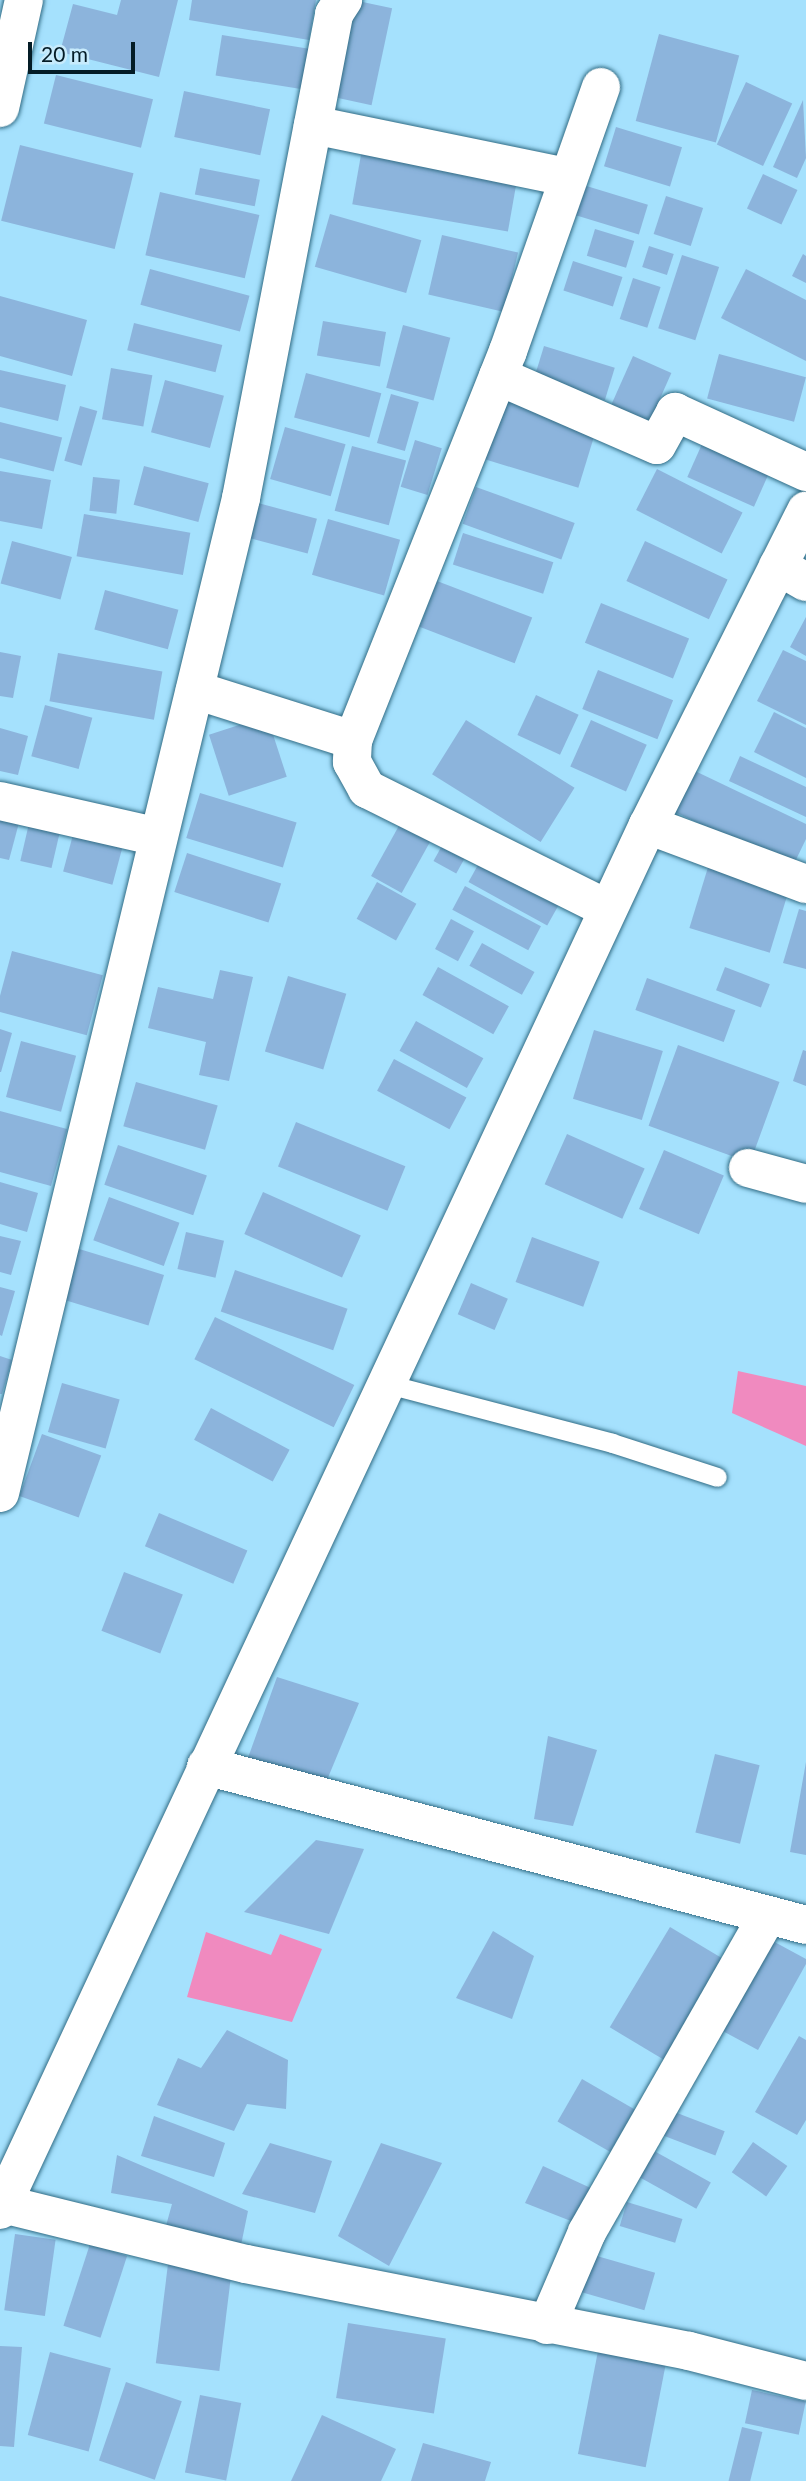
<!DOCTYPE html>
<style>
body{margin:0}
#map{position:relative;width:806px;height:2481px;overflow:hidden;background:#a5e1fd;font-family:Lato,sans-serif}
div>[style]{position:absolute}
.green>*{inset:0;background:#f08abf}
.building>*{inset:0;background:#8cb4dc;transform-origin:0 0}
.roads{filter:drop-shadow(0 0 2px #316c85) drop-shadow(0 0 2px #316c85)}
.service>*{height:19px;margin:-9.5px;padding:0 9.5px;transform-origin:9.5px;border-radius:9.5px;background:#fff}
.minor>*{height:38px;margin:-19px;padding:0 19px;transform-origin:19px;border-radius:19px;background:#fff}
span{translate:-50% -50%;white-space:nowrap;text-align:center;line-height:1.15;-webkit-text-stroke:6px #c7ebfc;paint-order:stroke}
.scale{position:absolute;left:28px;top:42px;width:107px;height:32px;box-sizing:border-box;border:4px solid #041c26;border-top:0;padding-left:9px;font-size:21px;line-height:24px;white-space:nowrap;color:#041c26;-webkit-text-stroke:5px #c7ebfc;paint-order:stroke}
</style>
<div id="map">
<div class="green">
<i style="clip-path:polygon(738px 1371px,806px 1386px,806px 1446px,732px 1413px)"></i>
<i style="clip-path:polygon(206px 1932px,271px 1955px,280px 1934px,322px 1949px,292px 2022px,187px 1997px)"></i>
</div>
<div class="building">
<i style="clip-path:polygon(121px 0,178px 0,159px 77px,60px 52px,73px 4px,117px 15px)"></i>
<i style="clip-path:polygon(192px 0,316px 0,309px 40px,189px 20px)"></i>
<i style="left:353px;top:0;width:40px;height:99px;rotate:12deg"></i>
<i style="left:659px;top:34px;width:83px;height:90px;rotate:15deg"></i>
<i style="left:222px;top:35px;width:88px;height:41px;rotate:9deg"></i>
<i style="left:56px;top:75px;width:100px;height:50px;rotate:14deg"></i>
<i style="left:746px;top:82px;width:51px;height:69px;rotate:25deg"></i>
<i style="left:184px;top:91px;width:88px;height:47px;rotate:12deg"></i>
<i style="clip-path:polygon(803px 100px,806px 158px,797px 178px,773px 167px)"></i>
<i style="left:616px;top:127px;width:69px;height:41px;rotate:17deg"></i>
<i style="left:20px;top:145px;width:117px;height:78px;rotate:14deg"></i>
<i style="left:362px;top:149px;width:158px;height:56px;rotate:10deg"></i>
<i style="left:200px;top:168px;width:61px;height:27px;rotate:11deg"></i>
<i style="left:763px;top:174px;width:38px;height:38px;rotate:25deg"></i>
<i style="left:580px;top:184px;width:71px;height:31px;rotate:17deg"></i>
<i style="left:160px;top:192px;width:102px;height:65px;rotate:13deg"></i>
<i style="left:666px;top:196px;width:39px;height:40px;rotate:18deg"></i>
<i style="left:330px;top:214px;width:95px;height:55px;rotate:16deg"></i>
<i style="left:595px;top:229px;width:41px;height:28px;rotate:17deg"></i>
<i style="left:442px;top:235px;width:78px;height:61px;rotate:13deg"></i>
<i style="left:649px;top:246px;width:26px;height:22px;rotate:18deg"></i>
<i style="clip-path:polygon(803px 254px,806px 256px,806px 283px,792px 276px)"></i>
<i style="left:682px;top:255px;width:39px;height:77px;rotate:18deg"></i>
<i style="left:573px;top:261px;width:52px;height:31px;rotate:18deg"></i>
<i style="left:150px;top:269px;width:103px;height:37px;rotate:15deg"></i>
<i style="clip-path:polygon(746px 269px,806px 300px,806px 361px,721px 318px)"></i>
<i style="left:633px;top:278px;width:29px;height:43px;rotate:18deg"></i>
<i style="clip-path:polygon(0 296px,87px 320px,72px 376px,0 356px)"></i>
<i style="left:323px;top:321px;width:64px;height:35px;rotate:10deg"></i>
<i style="left:134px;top:323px;width:91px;height:28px;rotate:14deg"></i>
<i style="left:403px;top:325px;width:49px;height:65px;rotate:15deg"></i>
<i style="left:544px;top:346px;width:74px;height:34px;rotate:17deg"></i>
<i style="left:719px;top:354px;width:90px;height:46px;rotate:15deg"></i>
<i style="left:633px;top:356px;width:42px;height:63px;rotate:24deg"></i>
<i style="left:111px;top:368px;width:42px;height:52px;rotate:10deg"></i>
<i style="clip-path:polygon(0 370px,66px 385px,58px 421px,0 407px)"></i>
<i style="left:306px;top:373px;width:78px;height:46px;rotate:15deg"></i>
<i style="left:165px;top:380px;width:61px;height:54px;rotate:15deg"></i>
<i style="left:501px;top:392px;width:102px;height:69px;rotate:17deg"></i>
<i style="left:391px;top:394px;width:29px;height:51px;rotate:16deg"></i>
<i style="left:80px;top:406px;width:18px;height:57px;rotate:16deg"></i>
<i style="left:0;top:422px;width:64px;height:35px;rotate:14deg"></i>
<i style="left:285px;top:427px;width:63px;height:54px;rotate:16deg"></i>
<i style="left:706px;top:435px;width:73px;height:46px;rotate:24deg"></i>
<i style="left:415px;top:440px;width:28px;height:49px;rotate:17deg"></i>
<i style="left:352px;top:446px;width:56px;height:67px;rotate:15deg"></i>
<i style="left:144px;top:466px;width:67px;height:40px;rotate:15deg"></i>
<i style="left:657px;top:469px;width:96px;height:46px;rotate:27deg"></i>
<i style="clip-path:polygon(0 471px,51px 480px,42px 529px,0 521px)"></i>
<i style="left:93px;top:477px;width:27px;height:34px;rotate:6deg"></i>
<i style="left:476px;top:487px;width:105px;height:39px;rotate:20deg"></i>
<i style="left:258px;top:503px;width:61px;height:36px;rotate:15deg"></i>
<i style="left:84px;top:514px;width:108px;height:43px;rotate:10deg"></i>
<i style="left:328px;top:519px;width:75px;height:58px;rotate:16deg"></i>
<i style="left:463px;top:533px;width:95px;height:33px;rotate:18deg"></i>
<i style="left:12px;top:541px;width:62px;height:44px;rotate:15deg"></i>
<i style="left:645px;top:541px;width:91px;height:44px;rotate:25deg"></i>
<i style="left:437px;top:581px;width:102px;height:49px;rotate:21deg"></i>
<i style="left:105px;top:590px;width:76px;height:41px;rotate:15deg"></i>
<i style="left:601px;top:603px;width:95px;height:43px;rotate:22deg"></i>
<i style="clip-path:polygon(806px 617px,806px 656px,790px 647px)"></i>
<i style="clip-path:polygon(783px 650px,806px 661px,806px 725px,757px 701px)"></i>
<i style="clip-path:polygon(0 652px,21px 656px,13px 698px,0 696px)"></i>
<i style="left:58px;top:653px;width:106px;height:49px;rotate:10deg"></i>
<i style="left:598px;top:670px;width:81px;height:42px;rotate:22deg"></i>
<i style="left:536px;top:695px;width:47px;height:44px;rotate:25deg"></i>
<i style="left:45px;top:705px;width:49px;height:53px;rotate:15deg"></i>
<i style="clip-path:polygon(774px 712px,806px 728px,806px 778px,754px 752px)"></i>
<i style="left:267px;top:716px;width:64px;height:61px;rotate:72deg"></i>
<i style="left:466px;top:720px;width:128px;height:64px;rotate:32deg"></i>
<i style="left:591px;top:720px;width:61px;height:51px;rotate:24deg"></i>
<i style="clip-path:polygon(0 728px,28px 736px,18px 775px,0 771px)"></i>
<i style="clip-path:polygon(740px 756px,806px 787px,806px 817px,729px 781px)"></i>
<i style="clip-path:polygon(695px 771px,806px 824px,806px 839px,792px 868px,675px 812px)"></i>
<i style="left:200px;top:793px;width:101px;height:47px;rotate:17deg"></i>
<i style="clip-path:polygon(0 813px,20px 819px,9px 860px,0 858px)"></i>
<i style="left:406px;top:813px;width:35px;height:72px;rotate:29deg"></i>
<i style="left:30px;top:819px;width:32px;height:43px;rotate:13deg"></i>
<i style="left:74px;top:831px;width:51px;height:42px;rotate:15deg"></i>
<i style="left:449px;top:833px;width:26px;height:32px;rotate:29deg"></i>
<i style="left:187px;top:853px;width:99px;height:41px;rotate:18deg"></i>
<i style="left:484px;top:854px;width:90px;height:32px;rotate:29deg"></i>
<i style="left:709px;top:864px;width:84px;height:67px;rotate:17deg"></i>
<i style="left:377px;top:882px;width:45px;height:42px;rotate:29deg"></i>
<i style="left:465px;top:886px;width:86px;height:27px;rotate:28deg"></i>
<i style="clip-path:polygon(799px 909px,806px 911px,806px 969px,783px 963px)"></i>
<i style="left:451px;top:919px;width:26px;height:34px;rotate:28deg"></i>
<i style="left:482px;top:943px;width:60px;height:26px;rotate:29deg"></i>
<i style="left:12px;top:951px;width:94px;height:62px;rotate:15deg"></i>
<i style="left:438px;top:967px;width:81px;height:32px;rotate:29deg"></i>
<i style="left:725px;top:967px;width:48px;height:25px;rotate:21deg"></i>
<i style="clip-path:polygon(220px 970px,253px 977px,229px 1081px,199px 1075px,206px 1042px,148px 1028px,158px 987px,213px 999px)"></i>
<i style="left:288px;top:976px;width:61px;height:79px;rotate:17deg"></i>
<i style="left:647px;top:978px;width:94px;height:34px;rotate:20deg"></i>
<i style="left:416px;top:1021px;width:77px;height:34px;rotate:29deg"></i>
<i style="clip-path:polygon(0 1029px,12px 1033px,1px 1072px,0 1072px)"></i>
<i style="left:594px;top:1030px;width:72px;height:72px;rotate:17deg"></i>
<i style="left:21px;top:1041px;width:57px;height:58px;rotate:15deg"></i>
<i style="left:678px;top:1045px;width:108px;height:86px;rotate:20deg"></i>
<i style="clip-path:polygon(803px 1050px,806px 1051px,806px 1086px,793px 1081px)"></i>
<i style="left:394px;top:1059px;width:82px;height:36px;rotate:28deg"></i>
<i style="left:136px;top:1082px;width:85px;height:46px;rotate:16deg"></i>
<i style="clip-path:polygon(0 1111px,67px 1129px,51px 1186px,0 1172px)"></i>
<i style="left:296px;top:1122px;width:118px;height:48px;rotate:22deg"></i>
<i style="left:567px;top:1134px;width:85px;height:55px;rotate:24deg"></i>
<i style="left:118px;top:1145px;width:94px;height:42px;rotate:19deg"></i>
<i style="left:664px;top:1150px;width:65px;height:64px;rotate:23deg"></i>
<i style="clip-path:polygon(0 1182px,38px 1193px,27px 1232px,0 1224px)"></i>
<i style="left:263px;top:1192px;width:107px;height:46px;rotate:24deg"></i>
<i style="left:109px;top:1197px;width:75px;height:46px;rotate:20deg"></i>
<i style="left:186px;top:1232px;width:39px;height:38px;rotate:13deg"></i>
<i style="clip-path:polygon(0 1236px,21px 1241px,11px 1275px,0 1272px)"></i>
<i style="left:532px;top:1237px;width:72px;height:48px;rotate:20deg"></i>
<i style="left:76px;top:1248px;width:92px;height:53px;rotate:17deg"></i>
<i style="left:235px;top:1270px;width:119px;height:44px;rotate:19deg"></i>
<i style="left:471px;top:1283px;width:40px;height:34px;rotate:23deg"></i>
<i style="clip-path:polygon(0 1287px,15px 1291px,2px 1336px,0 1335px)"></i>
<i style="left:215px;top:1317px;width:155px;height:47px;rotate:26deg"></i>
<i style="clip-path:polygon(0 1356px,12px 1360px,2px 1394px,0 1394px)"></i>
<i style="left:62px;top:1383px;width:60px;height:51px;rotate:16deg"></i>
<i style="left:211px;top:1408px;width:89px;height:36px;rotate:28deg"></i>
<i style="left:42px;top:1434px;width:63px;height:66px;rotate:20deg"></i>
<i style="left:159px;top:1513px;width:96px;height:36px;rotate:23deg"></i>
<i style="left:124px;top:1572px;width:63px;height:63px;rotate:21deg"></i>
<i style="clip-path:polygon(277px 1677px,359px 1703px,327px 1780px,245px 1766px)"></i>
<i style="clip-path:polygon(548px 1736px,597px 1750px,573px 1826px,534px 1819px)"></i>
<i style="left:715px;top:1754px;width:46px;height:81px;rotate:14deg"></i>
<i style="clip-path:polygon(806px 1762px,806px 1855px,790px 1852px)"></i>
<i style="clip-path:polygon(316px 1840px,364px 1849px,329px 1934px,244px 1912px)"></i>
<i style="left:670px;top:1927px;width:69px;height:117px;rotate:31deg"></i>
<i style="clip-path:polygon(493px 1931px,534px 1956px,512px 2019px,456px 1998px)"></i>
<i style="clip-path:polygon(769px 1939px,806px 1959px,806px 1964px,758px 2050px,719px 2029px)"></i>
<i style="clip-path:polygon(227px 2030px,288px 2060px,286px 2109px,247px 2104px,234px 2131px,157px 2105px,178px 2058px,201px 2068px)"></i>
<i style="clip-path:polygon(799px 2036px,806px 2040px,806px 2120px,797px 2135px,755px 2112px)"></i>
<i style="left:582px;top:2079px;width:61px;height:49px;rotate:30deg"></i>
<i style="left:664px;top:2108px;width:65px;height:26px;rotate:21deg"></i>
<i style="clip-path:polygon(154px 2116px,225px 2143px,214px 2177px,141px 2156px)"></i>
<i style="left:753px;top:2142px;width:42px;height:37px;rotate:35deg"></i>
<i style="clip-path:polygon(270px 2143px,332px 2161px,315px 2213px,242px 2194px)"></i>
<i style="clip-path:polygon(381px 2143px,442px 2163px,389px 2266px,338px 2236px)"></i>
<i style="left:647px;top:2147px;width:73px;height:30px;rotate:29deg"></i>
<i style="clip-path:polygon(117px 2155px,248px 2211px,240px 2250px,164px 2233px,172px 2204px,111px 2193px)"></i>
<i style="clip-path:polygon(543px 2166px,595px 2190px,576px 2223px,525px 2203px)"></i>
<i style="left:627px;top:2202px;width:58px;height:25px;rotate:17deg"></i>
<i style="left:15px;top:2234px;width:41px;height:77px;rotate:8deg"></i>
<i style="left:90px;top:2244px;width:39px;height:86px;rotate:18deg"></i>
<i style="left:583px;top:2252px;width:75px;height:39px;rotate:16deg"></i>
<i style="left:168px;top:2264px;width:64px;height:100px;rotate:7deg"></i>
<i style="left:348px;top:2323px;width:99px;height:76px;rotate:9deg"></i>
<i style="clip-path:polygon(0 2346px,22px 2347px,14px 2447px,0 2446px)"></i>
<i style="left:598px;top:2351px;width:69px;height:105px;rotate:11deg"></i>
<i style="left:50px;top:2352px;width:63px;height:86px;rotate:15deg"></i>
<i style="left:126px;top:2382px;width:59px;height:83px;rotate:19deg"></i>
<i style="left:752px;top:2390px;width:55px;height:34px;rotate:12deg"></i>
<i style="left:200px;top:2395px;width:42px;height:79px;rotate:11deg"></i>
<i style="clip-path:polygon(322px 2415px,396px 2449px,381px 2481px,291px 2481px)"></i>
<i style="left:742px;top:2427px;width:21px;height:56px;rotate:14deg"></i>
<i style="clip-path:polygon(423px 2443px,491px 2462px,485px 2481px,411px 2481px)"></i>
</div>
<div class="roads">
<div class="service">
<i style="left:384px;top:1383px;width:236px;rotate:14.7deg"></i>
<i style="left:612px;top:1443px;width:110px;rotate:17.9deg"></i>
</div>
<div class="minor">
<i style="left:601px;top:87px;width:280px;rotate:109.4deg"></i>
<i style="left:508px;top:351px;width:419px;rotate:111.7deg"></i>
<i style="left:353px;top:740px;width:22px;rotate:93deg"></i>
<i style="left:352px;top:762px;width:31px;rotate:61deg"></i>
<i style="left:367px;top:789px;width:269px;rotate:26.5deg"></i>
<i style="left:0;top:108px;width:111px;rotate:-77.5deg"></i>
<i style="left:313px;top:125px;width:259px;rotate:11.6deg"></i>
<i style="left:498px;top:376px;width:173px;rotate:23.5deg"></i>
<i style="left:657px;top:445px;width:38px;rotate:-61deg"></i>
<i style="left:675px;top:412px;width:144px;rotate:24.6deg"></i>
<i style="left:778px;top:566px;width:32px;rotate:30deg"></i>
<i style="left:195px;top:690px;width:166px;rotate:17.6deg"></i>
<i style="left:0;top:801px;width:162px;rotate:12.8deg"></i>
<i style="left:648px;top:825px;width:169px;rotate:20.5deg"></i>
<i style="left:748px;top:1168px;width:60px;rotate:15.4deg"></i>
<i style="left:0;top:1493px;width:1024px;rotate:-76.38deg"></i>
<i style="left:241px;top:498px;width:493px;rotate:-79.1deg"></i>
<i style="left:334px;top:14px;width:17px;rotate:-57deg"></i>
<i style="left:206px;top:1766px;width:621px;rotate:14.84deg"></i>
<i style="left:3px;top:2204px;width:250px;rotate:13.9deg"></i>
<i style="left:246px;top:2264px;width:451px;rotate:11.1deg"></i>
<i style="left:689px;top:2351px;width:121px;rotate:14.4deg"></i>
<i style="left:0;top:2210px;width:1529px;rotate:-64.93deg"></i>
<i style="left:648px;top:825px;width:352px;rotate:-63.3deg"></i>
<i style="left:547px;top:2325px;width:101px;rotate:-66.7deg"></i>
<i style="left:587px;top:2232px;width:364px;rotate:-60.3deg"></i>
</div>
</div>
<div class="scale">20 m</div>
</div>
